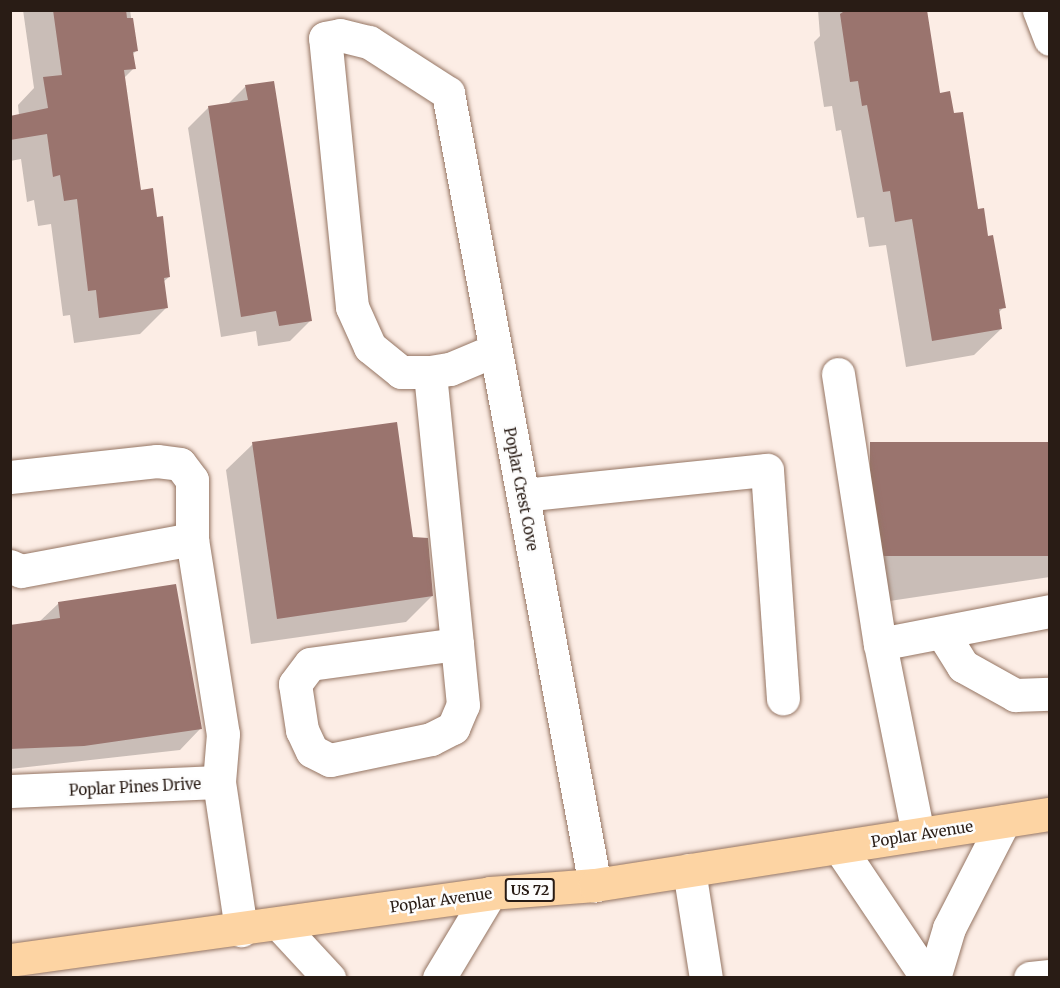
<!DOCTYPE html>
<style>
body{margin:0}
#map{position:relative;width:1060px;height:988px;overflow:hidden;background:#fcede5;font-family:Merriweather,serif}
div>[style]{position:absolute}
.shadow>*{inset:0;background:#0003}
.building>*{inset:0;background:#9a746e;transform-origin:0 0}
.roads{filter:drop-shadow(0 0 2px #957563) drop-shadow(0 0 2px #957563)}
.minor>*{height:33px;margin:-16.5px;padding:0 16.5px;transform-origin:16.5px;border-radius:16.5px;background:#fff}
.major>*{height:33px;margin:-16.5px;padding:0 16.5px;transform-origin:16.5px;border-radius:16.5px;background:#fdd4a3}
span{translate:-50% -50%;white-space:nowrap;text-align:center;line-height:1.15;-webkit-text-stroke:5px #fdfdfd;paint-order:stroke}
.shield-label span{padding:2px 4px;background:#fdfdfd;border:2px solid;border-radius:4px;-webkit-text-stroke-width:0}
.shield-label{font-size:14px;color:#291c15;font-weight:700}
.street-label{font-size:15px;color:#291c15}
.frame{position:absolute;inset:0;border:12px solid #291c15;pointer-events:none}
</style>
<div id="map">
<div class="shadow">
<i style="clip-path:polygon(23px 10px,130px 10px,136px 51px,132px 55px,134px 68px,123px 79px,140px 191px,169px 277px,163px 282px,166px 308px,140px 334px,74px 343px,70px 315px,63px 316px,51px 224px,38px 226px,34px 200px,27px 202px,21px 159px,10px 161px,10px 117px,19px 115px,18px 105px,34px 88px)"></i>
<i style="clip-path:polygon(818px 10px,926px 10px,939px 95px,987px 238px,1004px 307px,998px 313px,1001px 329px,974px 355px,906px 367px,886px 245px,869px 247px,864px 217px,857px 218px,841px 130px,836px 131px,832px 106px,824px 107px,814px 42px,820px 36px)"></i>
<i style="clip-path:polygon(246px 86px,310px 321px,290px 341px,258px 346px,256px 331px,221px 337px,188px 128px,209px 107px,228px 104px)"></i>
<i style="clip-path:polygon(253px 444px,411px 538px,432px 596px,406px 622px,251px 644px,226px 470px)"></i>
<i style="clip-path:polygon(1050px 444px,1050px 577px,863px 605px,846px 497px,872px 470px)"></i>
<i style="clip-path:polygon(59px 603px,200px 729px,180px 750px,10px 769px,10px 626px,39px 622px)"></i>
</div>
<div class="building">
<i style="clip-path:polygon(53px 10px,126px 10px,127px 18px,133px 18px,138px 51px,133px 52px,136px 69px,124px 70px,141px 190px,153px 188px,157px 217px,163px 216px,170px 277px,164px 278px,168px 308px,99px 318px,96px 290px,88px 291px,77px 199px,64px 201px,60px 175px,53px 177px,47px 134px,10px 140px,10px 116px,48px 108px,43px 77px,62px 75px)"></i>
<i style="clip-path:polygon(846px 10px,927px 10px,940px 93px,950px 91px,954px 113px,963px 112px,978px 209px,984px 208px,988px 236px,993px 235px,1006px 308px,999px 309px,1002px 329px,932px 341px,912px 219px,895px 222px,890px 191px,883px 192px,867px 105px,862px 106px,858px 81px,850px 82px,840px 14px)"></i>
<i style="clip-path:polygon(274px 81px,312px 321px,279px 326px,276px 311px,241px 317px,208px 106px,248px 100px,245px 85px)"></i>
<i style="clip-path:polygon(397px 422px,413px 537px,428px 538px,433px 596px,277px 619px,252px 442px)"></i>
<i style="left:1050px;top:442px;width:114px;height:180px;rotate:90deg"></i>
<i style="clip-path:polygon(176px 584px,202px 729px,84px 746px,10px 749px,10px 625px,60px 618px,58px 602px)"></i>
</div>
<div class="roads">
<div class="minor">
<i style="left:1039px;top:10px;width:31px;rotate:69deg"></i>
<i style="left:430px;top:372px;width:29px;rotate:180deg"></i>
<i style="left:401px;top:372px;width:40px;rotate:-141deg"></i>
<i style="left:370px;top:347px;width:44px;rotate:-114.2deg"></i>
<i style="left:352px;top:307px;width:270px;rotate:-95.7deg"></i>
<i style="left:325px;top:38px;width:15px;rotate:-11deg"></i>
<i style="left:340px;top:35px;width:30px;rotate:14deg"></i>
<i style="left:369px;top:42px;width:94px;rotate:32.8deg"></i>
<i style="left:448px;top:93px;width:806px;rotate:79.49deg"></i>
<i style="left:838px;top:374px;width:273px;rotate:81.2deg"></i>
<i style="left:10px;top:477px;width:148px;rotate:-6.2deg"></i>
<i style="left:157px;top:461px;width:23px;rotate:7deg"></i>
<i style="left:180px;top:464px;width:20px;rotate:53deg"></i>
<i style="left:192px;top:480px;width:59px;rotate:90deg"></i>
<i style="left:192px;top:539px;width:197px;rotate:81deg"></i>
<i style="left:223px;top:734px;width:48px;rotate:94.8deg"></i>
<i style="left:523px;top:495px;width:245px;rotate:-5.9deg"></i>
<i style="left:767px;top:470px;width:229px;rotate:86deg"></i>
<i style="left:10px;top:566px;width:12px;rotate:24deg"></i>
<i style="left:21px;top:571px;width:174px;rotate:-10.6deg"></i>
<i style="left:943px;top:634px;width:38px;rotate:58deg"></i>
<i style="left:963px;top:666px;width:60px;rotate:29.1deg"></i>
<i style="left:1015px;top:695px;width:35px;rotate:-2deg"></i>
<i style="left:457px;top:644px;width:148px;rotate:172.3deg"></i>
<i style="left:310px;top:664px;width:25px;rotate:127deg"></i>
<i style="left:295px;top:684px;width:47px;rotate:81.3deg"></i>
<i style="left:302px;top:730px;width:23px;rotate:65deg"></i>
<i style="left:312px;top:751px;width:20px;rotate:27deg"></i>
<i style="left:330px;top:760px;width:103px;rotate:-11.7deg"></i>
<i style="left:431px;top:739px;width:25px;rotate:-27deg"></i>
<i style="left:453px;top:728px;width:25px;rotate:-67deg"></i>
<i style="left:463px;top:705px;width:61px;rotate:-95.6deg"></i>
<i style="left:457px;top:644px;width:273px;rotate:-95.7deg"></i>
<i style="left:430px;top:372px;width:20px;rotate:-9deg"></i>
<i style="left:450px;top:369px;width:49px;rotate:-22.9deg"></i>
<i style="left:10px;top:791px;width:209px;rotate:-2.5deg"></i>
<i style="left:219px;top:782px;width:150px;rotate:81.5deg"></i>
<i style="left:918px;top:834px;width:194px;rotate:-101.3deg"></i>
<i style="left:880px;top:644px;width:173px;rotate:-11deg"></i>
<i style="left:839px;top:847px;width:158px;rotate:56.1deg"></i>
<i style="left:689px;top:870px;width:109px;rotate:81.1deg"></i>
<i style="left:279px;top:924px;width:74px;rotate:47.2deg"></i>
<i style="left:439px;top:978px;width:99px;rotate:-59deg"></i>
<i style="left:934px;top:978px;width:52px;rotate:-73.3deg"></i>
<i style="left:949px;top:928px;width:120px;rotate:-62.8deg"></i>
<i style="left:1030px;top:978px;width:20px;rotate:-6deg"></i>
</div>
<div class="major">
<i style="left:10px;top:960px;width:485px;rotate:-7.9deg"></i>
<i style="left:490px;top:893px;width:105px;rotate:-4.4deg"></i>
<i style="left:595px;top:885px;width:461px;rotate:-8.9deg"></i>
</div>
</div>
<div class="shield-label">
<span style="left:530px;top:890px">US 72</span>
</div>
<div class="street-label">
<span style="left:521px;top:489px;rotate:79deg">Poplar Crest Cove</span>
<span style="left:135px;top:787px;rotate:-3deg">Poplar Pines Drive</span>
<span style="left:922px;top:834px;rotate:-9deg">Poplar Avenue</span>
<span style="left:441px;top:900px;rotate:-8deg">Poplar Avenue</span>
</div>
<div class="frame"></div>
</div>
